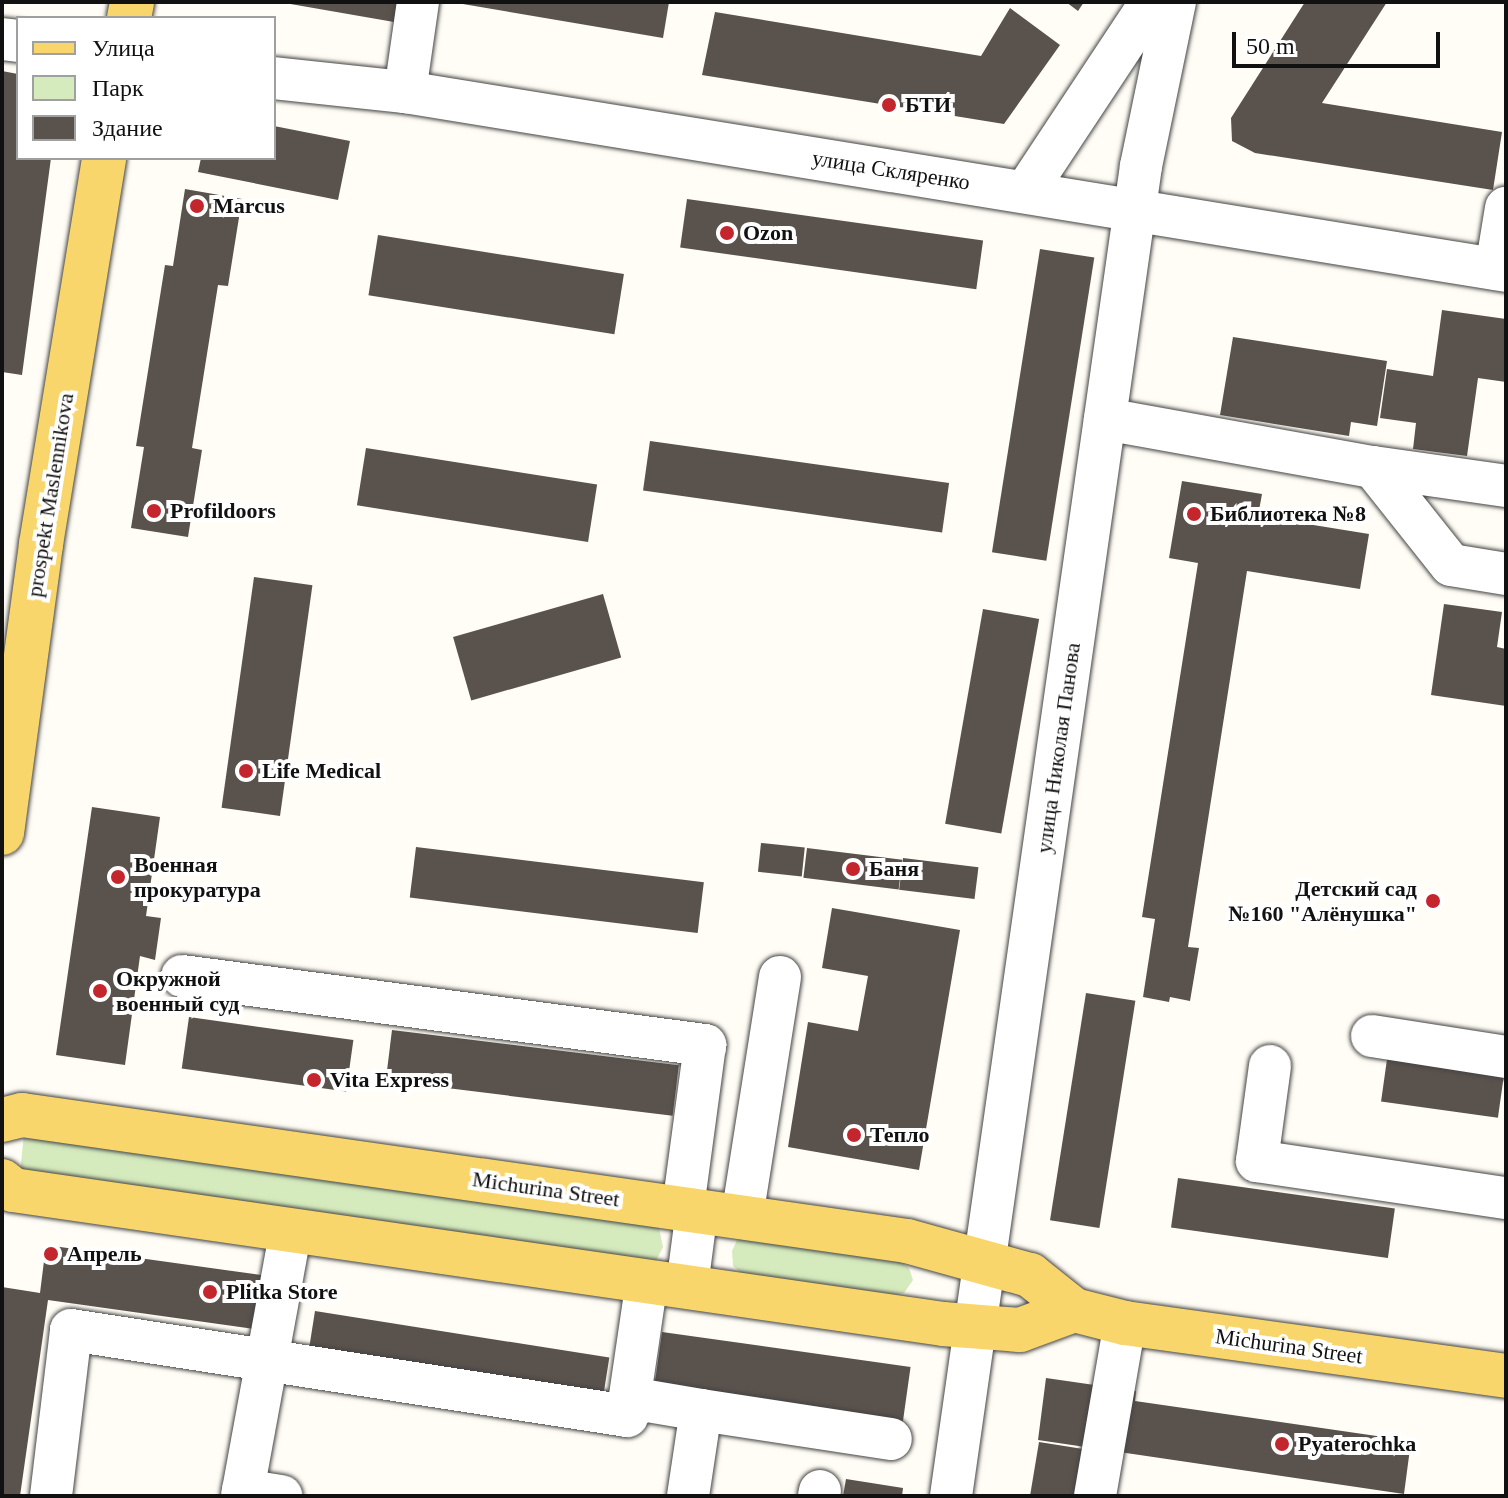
<!DOCTYPE html>
<meta charset="utf-8">
<style>
body{margin:0}
#map{position:relative;width:1508px;height:1498px;overflow:hidden;background:#fffdf5;font-family:Georgia,serif}
div>[style]{position:absolute}
.green>*{inset:0;background:#d5ebbd}
.building>*{inset:0;background:#5a524d;transform-origin:0 0}
.roads{filter:drop-shadow(0 0 2px #444) drop-shadow(0 0 2px #444)}
.minor>*{height:42px;margin:-21px;padding:0 21px;transform-origin:21px;border-radius:21px;background:#fff}
.major>*{height:44px;margin:-22px;padding:0 22px;transform-origin:22px;border-radius:22px;background:#f9d66b}
.dots>*{width:22px;height:22px;translate:-50% -50%;box-sizing:border-box;border:4px solid #fff;border-radius:50%}
span{translate:-50% -50%;white-space:nowrap;text-align:center;line-height:1.15;-webkit-text-stroke:8px #fff;paint-order:stroke}
.poi-label{font-size:22px;color:#111;font-weight:700}
.left{translate:0 -50%;text-align:left}
.right{translate:-100% -50%;text-align:right}
.street-label{font-size:22px;color:#111}
.frame{position:absolute;inset:0;border:4px solid #111;pointer-events:none}
.legend{position:absolute;left:16px;top:16px;width:260px;height:144px;box-sizing:border-box;background:#fff;border:2px solid #a0a0a0;margin:0;padding:10px 14px;list-style:none;font-size:24px;color:#111}
.legend li{display:flex;align-items:center;gap:16px;height:40px}
.legend b{width:40px;border:2px solid #a0a0a0}
.scale{position:absolute;left:1232px;top:32px;width:208px;height:36px;box-sizing:border-box;border:4px solid #111;border-top:0;padding-left:10px;font-size:24px;line-height:28px;white-space:nowrap;color:#111;-webkit-text-stroke:6px #fff;paint-order:stroke}
</style>
<div id="map">
<div class="green">
<i style="clip-path:polygon(24px 1134px,643px 1217px,659px 1228px,663px 1247px,656px 1261px,20px 1173px)"></i>
<i style="clip-path:polygon(753px 1233px,888px 1253px,909px 1268px,913px 1280px,904px 1293px,888px 1297px,746px 1277px,733px 1266px,732px 1251px,737px 1240px)"></i>
</div>
<div class="building">
<i style="clip-path:polygon(279px 2px,397px 2px,394px 22px)"></i>
<i style="clip-path:polygon(451px 2px,669px 2px,663px 38px)"></i>
<i style="clip-path:polygon(1066px 2px,1084px 2px,1078px 11px)"></i>
<i style="clip-path:polygon(1305px 2px,1387px 2px,1322px 103px,1502px 132px,1493px 190px,1255px 153px,1232px 141px,1231px 118px)"></i>
<i style="clip-path:polygon(1010px 8px,1060px 45px,1004px 124px,702px 75px,715px 12px,981px 56px)"></i>
<i style="clip-path:polygon(2px 71px,18px 74px,18px 158px,51px 158px,22px 375px,2px 372px)"></i>
<i style="clip-path:polygon(274px 126px,350px 141px,338px 200px,198px 172px,201px 158px,274px 158px)"></i>
<i style="clip-path:polygon(185px 189px,242px 199px,228px 286px,218px 285px,192px 448px,202px 450px,188px 537px,131px 528px,144px 447px,136px 446px,165px 265px,173px 266px)"></i>
<i style="left:687px;top:199px;width:299px;height:49px;rotate:8deg"></i>
<i style="left:378px;top:235px;width:249px;height:61px;rotate:9deg"></i>
<i style="left:1040px;top:249px;width:55px;height:307px;rotate:9deg"></i>
<i style="clip-path:polygon(1442px 310px,1506px 319px,1506px 382px,1478px 378px,1467px 456px,1413px 449px,1416px 423px,1380px 418px,1387px 369px,1433px 376px)"></i>
<i style="clip-path:polygon(1233px 337px,1387px 361px,1377px 426px,1351px 422px,1349px 436px,1220px 415px)"></i>
<i style="left:650px;top:441px;width:302px;height:50px;rotate:8deg"></i>
<i style="left:366px;top:448px;width:234px;height:58px;rotate:9deg"></i>
<i style="clip-path:polygon(1182px 481px,1262px 494px,1258px 516px,1369px 534px,1360px 589px,1247px 571px,1188px 947px,1199px 948px,1190px 1001px,1170px 997px,1169px 1002px,1143px 997px,1155px 919px,1142px 917px,1198px 563px,1169px 558px)"></i>
<i style="left:254px;top:577px;width:59px;height:233px;rotate:8deg"></i>
<i style="left:603px;top:594px;width:66px;height:156px;rotate:74deg"></i>
<i style="clip-path:polygon(1444px 604px,1502px 612px,1497px 647px,1506px 649px,1506px 706px,1431px 695px)"></i>
<i style="left:983px;top:609px;width:57px;height:218px;rotate:10deg"></i>
<i style="clip-path:polygon(92px 807px,160px 817px,146px 916px,161px 918px,155px 960px,140px 956px,125px 1065px,56px 1055px)"></i>
<i style="left:761px;top:843px;width:44px;height:29px;rotate:6deg"></i>
<i style="left:416px;top:847px;width:290px;height:51px;rotate:7deg"></i>
<i style="left:807px;top:848px;width:96px;height:30px;rotate:7deg"></i>
<i style="left:903px;top:858px;width:76px;height:32px;rotate:7deg"></i>
<i style="clip-path:polygon(832px 908px,960px 930px,919px 1170px,788px 1147px,808px 1022px,858px 1031px,868px 976px,822px 968px)"></i>
<i style="left:1086px;top:993px;width:50px;height:230px;rotate:9deg"></i>
<i style="left:189px;top:1017px;width:166px;height:52px;rotate:8deg"></i>
<i style="left:392px;top:1030px;width:289px;height:51px;rotate:7deg"></i>
<i style="left:1389px;top:1045px;width:118px;height:57px;rotate:8deg"></i>
<i style="left:1178px;top:1178px;width:219px;height:50px;rotate:8deg"></i>
<i style="clip-path:polygon(46px 1245px,268px 1276px,261px 1330px,48px 1300px,20px 1496px,2px 1496px,2px 1287px,40px 1293px)"></i>
<i style="left:315px;top:1311px;width:298px;height:47px;rotate:9deg"></i>
<i style="left:662px;top:1332px;width:251px;height:57px;rotate:8deg"></i>
<i style="clip-path:polygon(1046px 1378px,1136px 1391px,1135px 1401px,1411px 1441px,1404px 1494px,1038px 1440px)"></i>
<i style="clip-path:polygon(1039px 1442px,1083px 1449px,1076px 1496px,1030px 1496px)"></i>
<i style="clip-path:polygon(846px 1479px,903px 1488px,902px 1496px,843px 1496px)"></i>
</div>
<div class="roads">
<div class="minor">
<i style="left:2px;top:39px;width:16px;rotate:7deg"></i>
<i style="left:274px;top:78px;width:132px;rotate:6.1deg"></i>
<i style="left:405px;top:92px;width:1115px;rotate:9.23deg"></i>
<i style="left:405px;top:92px;width:91px;rotate:-81.8deg"></i>
<i style="left:1026px;top:191px;width:227px;rotate:-56.5deg"></i>
<i style="left:1496px;top:269px;width:62px;rotate:-80.7deg"></i>
<i style="left:1105px;top:419px;width:272px;rotate:10.2deg"></i>
<i style="left:1373px;top:467px;width:125px;rotate:51.5deg"></i>
<i style="left:1451px;top:565px;width:56px;rotate:9.3deg"></i>
<i style="left:1373px;top:467px;width:134px;rotate:8.1deg"></i>
<i style="left:182px;top:976px;width:528px;rotate:7.52deg"></i>
<i style="left:705px;top:1045px;width:164px;rotate:97.7deg"></i>
<i style="left:1372px;top:1036px;width:136px;rotate:8.9deg"></i>
<i style="left:1270px;top:1066px;width:96px;rotate:97.8deg"></i>
<i style="left:1257px;top:1161px;width:252px;rotate:8.5deg"></i>
<i style="left:742px;top:1217px;width:243px;rotate:-81deg"></i>
<i style="left:687px;top:1286px;width:77px;rotate:-82.5deg"></i>
<i style="left:630px;top:1398px;width:72px;rotate:9.6deg"></i>
<i style="left:701px;top:1410px;width:87px;rotate:98.6deg"></i>
<i style="left:701px;top:1410px;width:192px;rotate:8.7deg"></i>
<i style="left:243px;top:1490px;width:39px;rotate:9deg"></i>
<i style="left:51px;top:1496px;width:167px;rotate:-83.1deg"></i>
<i style="left:71px;top:1330px;width:563px;rotate:8.79deg"></i>
<i style="left:627px;top:1416px;width:136px;rotate:-81.6deg"></i>
<i style="left:242px;top:1496px;width:270px;rotate:-79.6deg"></i>
<i style="left:819px;top:1496px;width:5px;rotate:-79deg"></i>
<i style="left:951px;top:1496px;width:1344px;rotate:-81.87deg"></i>
<i style="left:1141px;top:166px;width:167px;rotate:-78.3deg"></i>
<i style="left:1095px;top:1496px;width:176px;rotate:-80.2deg"></i>
</div>
<div class="major">
<i style="left:129px;top:18px;width:16px;rotate:-79deg"></i>
<i style="left:2px;top:833px;width:292px;rotate:-82.3deg"></i>
<i style="left:41px;top:544px;width:391px;rotate:-80.7deg"></i>
<i style="left:2px;top:1120px;width:21px;rotate:-14deg"></i>
<i style="left:22px;top:1115px;width:894px;rotate:8.1deg"></i>
<i style="left:907px;top:1241px;width:128px;rotate:15.5deg"></i>
<i style="left:1030px;top:1275px;width:56px;rotate:38.5deg"></i>
<i style="left:1074px;top:1310px;width:53px;rotate:14.3deg"></i>
<i style="left:1125px;top:1323px;width:385px;rotate:7.9deg"></i>
<i style="left:2px;top:1181px;width:14px;rotate:39deg"></i>
<i style="left:13px;top:1190px;width:940px;rotate:8.2deg"></i>
<i style="left:943px;top:1324px;width:77px;rotate:4.5deg"></i>
<i style="left:1020px;top:1330px;width:58px;rotate:-20.3deg"></i>
</div>
</div>
<div class="dots">
<i style="left:889px;top:105px;background:#c4262e"></i>
<i style="left:197px;top:206px;background:#c4262e"></i>
<i style="left:727px;top:233px;background:#c4262e"></i>
<i style="left:154px;top:511px;background:#c4262e"></i>
<i style="left:1194px;top:514px;background:#c4262e"></i>
<i style="left:246px;top:771px;background:#c4262e"></i>
<i style="left:853px;top:869px;background:#c4262e"></i>
<i style="left:118px;top:877px;background:#c4262e"></i>
<i style="left:1433px;top:901px;background:#c4262e"></i>
<i style="left:100px;top:991px;background:#c4262e"></i>
<i style="left:314px;top:1080px;background:#c4262e"></i>
<i style="left:854px;top:1135px;background:#c4262e"></i>
<i style="left:51px;top:1254px;background:#c4262e"></i>
<i style="left:210px;top:1292px;background:#c4262e"></i>
<i style="left:1282px;top:1444px;background:#c4262e"></i>
</div>
<div class="poi-label">
<span class="left" style="left:905px;top:105px">БТИ</span>
<span class="left" style="left:213px;top:206px">Marcus</span>
<span class="left" style="left:743px;top:233px">Ozon</span>
<span class="left" style="left:170px;top:511px">Profildoors</span>
<span class="left" style="left:1210px;top:514px">Библиотека №8</span>
<span class="left" style="left:262px;top:771px">Life Medical</span>
<span class="left" style="left:134px;top:877px">Военная<br>прокуратура</span>
<span class="left" style="left:869px;top:869px">Баня</span>
<span class="right" style="left:1417px;top:901px">Детский сад<br>№160 "Алёнушка"</span>
<span class="left" style="left:116px;top:991px">Окружной<br>военный суд</span>
<span class="left" style="left:330px;top:1080px">Vita Express</span>
<span class="left" style="left:870px;top:1135px">Тепло</span>
<span class="left" style="left:67px;top:1254px">Апрель</span>
<span class="left" style="left:226px;top:1292px">Plitka Store</span>
<span class="left" style="left:1298px;top:1444px">Pyaterochka</span>
</div>
<div class="street-label">
<span style="left:891px;top:170px;rotate:9deg">улица Скляренко</span>
<span style="left:50px;top:495px;rotate:-81deg">prospekt Maslennikova</span>
<span style="left:1058px;top:748px;rotate:-82deg">улица Николая Панова</span>
<span style="left:546px;top:1189px;rotate:8deg">Michurina Street</span>
<span style="left:1289px;top:1346px;rotate:8deg">Michurina Street</span>
</div>
<div class="frame"></div>
<ul class="legend">
<li><b style="height:10px;background:#f9d66b"></b>Улица</li>
<li><b style="height:22px;background:#d5ebbd"></b>Парк</li>
<li><b style="height:22px;background:#5a524d"></b>Здание</li>
</ul>
<div class="scale">50 m</div>
</div>
